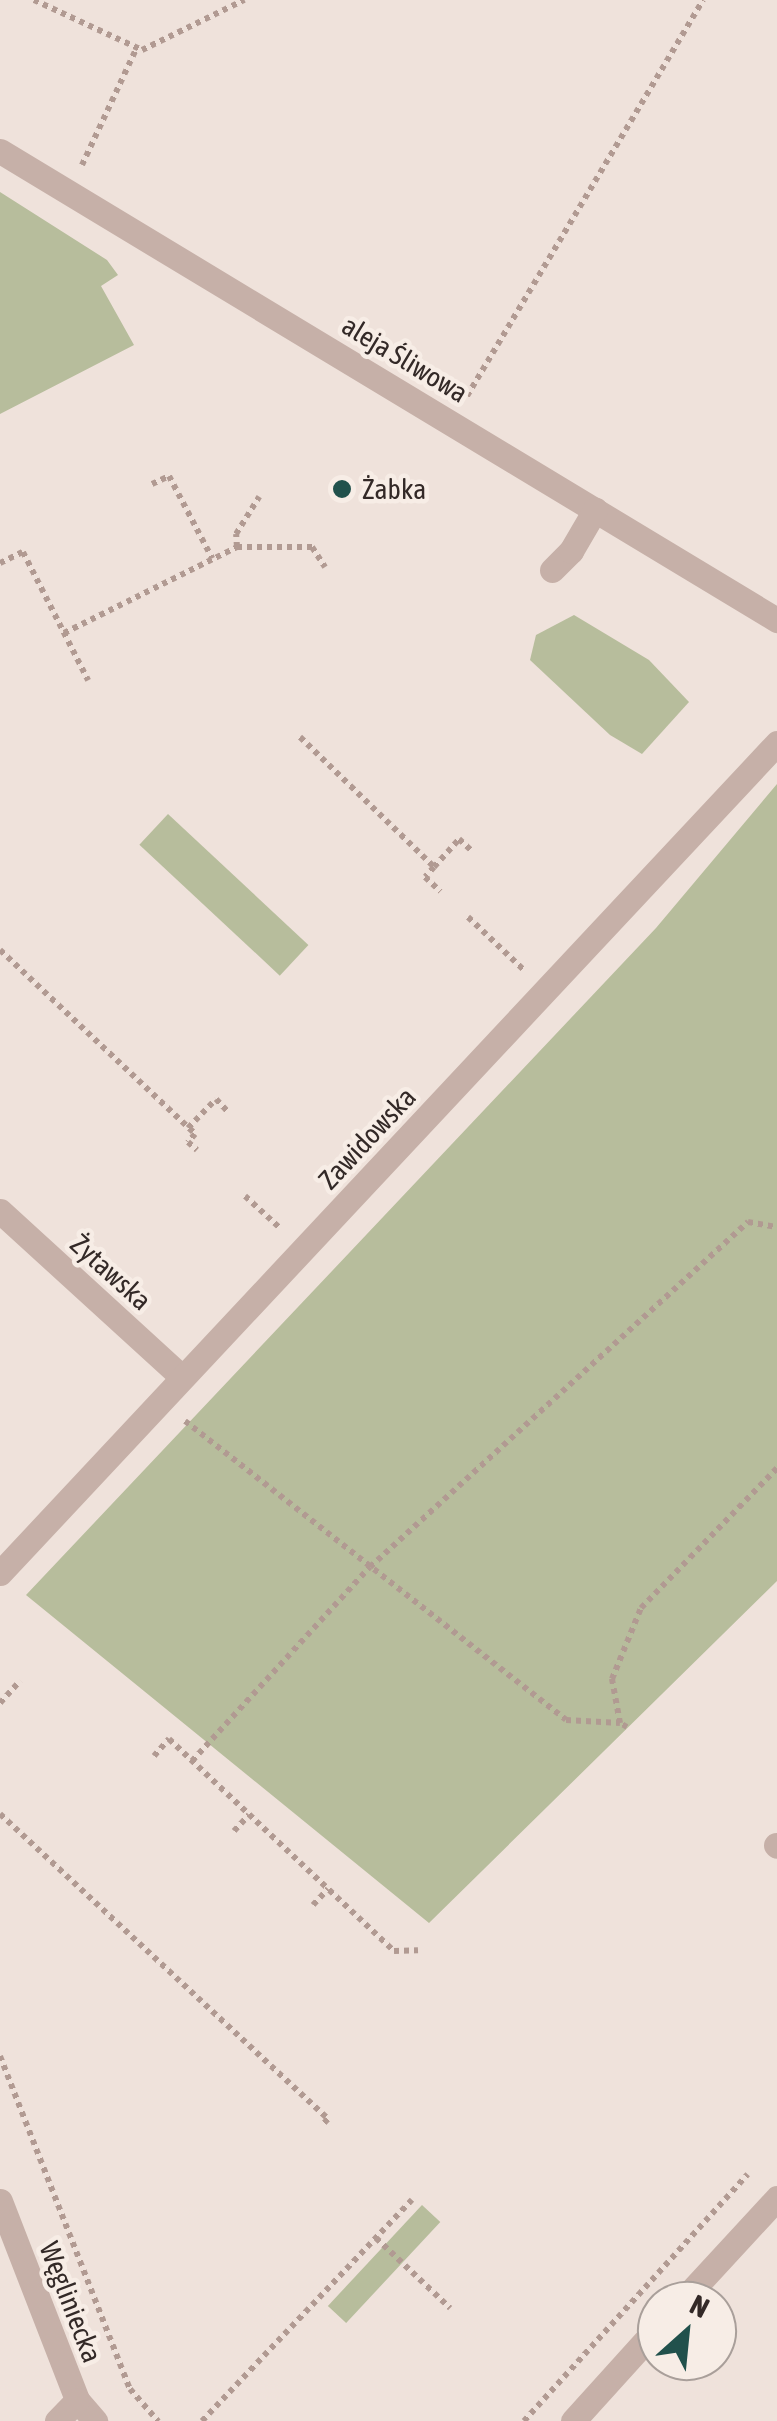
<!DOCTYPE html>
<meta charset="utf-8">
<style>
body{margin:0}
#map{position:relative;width:777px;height:2421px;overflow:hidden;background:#efe2db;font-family:"Asap Condensed",sans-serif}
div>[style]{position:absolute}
.green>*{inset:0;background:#b7bd9c;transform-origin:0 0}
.path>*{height:6px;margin-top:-3px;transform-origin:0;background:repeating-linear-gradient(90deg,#b19a92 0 5px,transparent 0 10px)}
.minor>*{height:25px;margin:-12.5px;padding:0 12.5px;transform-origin:12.5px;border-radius:12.5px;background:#c6b0a8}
.dots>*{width:28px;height:28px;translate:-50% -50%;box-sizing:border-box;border:5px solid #f7ede6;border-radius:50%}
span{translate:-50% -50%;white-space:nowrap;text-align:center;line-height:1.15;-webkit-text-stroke:9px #f7ede6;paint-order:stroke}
.street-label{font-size:28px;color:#332927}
.poi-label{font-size:28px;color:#332927}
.left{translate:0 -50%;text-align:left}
.north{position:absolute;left:637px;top:2281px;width:100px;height:100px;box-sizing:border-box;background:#f7ede6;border:2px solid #a99f9a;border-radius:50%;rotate:27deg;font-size:28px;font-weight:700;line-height:40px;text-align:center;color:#332927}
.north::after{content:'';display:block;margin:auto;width:35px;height:45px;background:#21514c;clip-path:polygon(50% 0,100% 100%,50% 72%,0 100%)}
</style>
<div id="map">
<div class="green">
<i style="clip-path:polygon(0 192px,107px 260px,118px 275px,101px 286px,134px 345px,0 414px)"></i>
<i style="clip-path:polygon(574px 615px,649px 660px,689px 702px,642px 754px,610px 735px,530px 660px,536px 635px)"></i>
<i style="clip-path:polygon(777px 784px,777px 1581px,429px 1923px,26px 1595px,656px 928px)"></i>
<i style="left:168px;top:814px;width:192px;height:42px;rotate:43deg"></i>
<i style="left:422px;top:2205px;width:25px;height:138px;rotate:43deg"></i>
</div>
<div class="path">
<i style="left:34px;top:0;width:119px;rotate:24.8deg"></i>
<i style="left:142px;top:50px;width:114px;rotate:-26.1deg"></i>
<i style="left:82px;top:165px;width:128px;rotate:-65deg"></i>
<i style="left:467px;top:396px;width:461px;rotate:-59.2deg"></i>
<i style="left:152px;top:484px;width:19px;rotate:-25deg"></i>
<i style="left:169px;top:476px;width:93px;rotate:62.3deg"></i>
<i style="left:237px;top:547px;width:13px;rotate:-94deg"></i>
<i style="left:236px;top:534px;width:44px;rotate:-58.1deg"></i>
<i style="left:0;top:563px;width:25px;rotate:-26deg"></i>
<i style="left:23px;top:552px;width:144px;rotate:63.1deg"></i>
<i style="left:64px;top:633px;width:193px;rotate:-26.4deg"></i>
<i style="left:237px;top:547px;width:75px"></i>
<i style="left:312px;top:547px;width:24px;rotate:57deg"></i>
<i style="left:300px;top:737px;width:187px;rotate:44.1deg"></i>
<i style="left:434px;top:867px;width:38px;rotate:-48deg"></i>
<i style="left:459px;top:839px;width:16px;rotate:43deg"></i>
<i style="left:434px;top:867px;width:13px;rotate:132deg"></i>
<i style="left:425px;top:877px;width:21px;rotate:43deg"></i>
<i style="left:468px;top:917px;width:79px;rotate:43.5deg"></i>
<i style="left:0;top:950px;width:268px;rotate:43.3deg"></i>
<i style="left:195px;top:1134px;width:11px;rotate:131deg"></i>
<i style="left:188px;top:1142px;width:12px;rotate:42deg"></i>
<i style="left:188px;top:1128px;width:40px;rotate:-46deg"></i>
<i style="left:216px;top:1099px;width:16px;rotate:47deg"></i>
<i style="left:245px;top:1196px;width:49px;rotate:42.5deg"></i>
<i style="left:185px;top:1421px;width:484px;rotate:38.1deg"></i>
<i style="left:566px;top:1720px;width:54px;rotate:3.2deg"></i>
<i style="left:0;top:1703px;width:30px;rotate:-48deg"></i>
<i style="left:627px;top:1727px;width:8px;rotate:-150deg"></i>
<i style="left:620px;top:1723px;width:45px;rotate:-100.3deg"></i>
<i style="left:612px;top:1679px;width:77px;rotate:-67.8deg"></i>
<i style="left:641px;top:1608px;width:195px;rotate:-45.8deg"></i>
<i style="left:154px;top:1756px;width:23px;rotate:-49deg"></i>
<i style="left:169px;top:1739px;width:309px;rotate:43.3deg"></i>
<i style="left:394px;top:1951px;width:24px;rotate:-2deg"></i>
<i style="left:192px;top:1761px;width:263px;rotate:-47.5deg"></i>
<i style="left:370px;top:1567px;width:512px;rotate:-42.39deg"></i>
<i style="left:748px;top:1222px;width:29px;rotate:10deg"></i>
<i style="left:0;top:1814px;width:448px;rotate:42.9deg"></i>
<i style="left:328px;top:2119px;width:8px;rotate:135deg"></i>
<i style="left:234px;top:1831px;width:22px;rotate:-47deg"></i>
<i style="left:313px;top:1905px;width:22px;rotate:-47deg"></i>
<i style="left:0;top:2056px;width:357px;rotate:68.7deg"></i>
<i style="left:130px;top:2389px;width:43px;rotate:48.8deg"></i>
<i style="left:376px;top:2238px;width:102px;rotate:43.4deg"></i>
<i style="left:202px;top:2421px;width:305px;rotate:-46.5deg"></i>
<i style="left:524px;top:2421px;width:333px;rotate:-47.8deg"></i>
</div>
<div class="minor">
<i style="left:0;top:151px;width:908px;rotate:31.12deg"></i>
<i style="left:552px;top:570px;width:27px;rotate:-45deg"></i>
<i style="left:571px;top:551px;width:48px;rotate:-59.7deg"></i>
<i style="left:0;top:1211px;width:246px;rotate:42.4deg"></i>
<i style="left:0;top:1573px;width:1137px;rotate:-46.89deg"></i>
<i style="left:776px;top:1845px;width:1px;rotate:45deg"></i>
<i style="left:0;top:2201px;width:213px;rotate:68.8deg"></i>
<i style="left:77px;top:2400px;width:28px;rotate:49deg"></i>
<i style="left:682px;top:2301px;width:140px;rotate:-47.3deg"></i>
<i style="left:57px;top:2421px;width:29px;rotate:-46deg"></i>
<i style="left:573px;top:2421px;width:125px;rotate:-47.9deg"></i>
</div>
<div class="dots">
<i style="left:342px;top:489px;background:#21514c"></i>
</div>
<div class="street-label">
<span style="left:405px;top:359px;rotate:31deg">aleja Śliwowa</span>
<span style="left:367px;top:1138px;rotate:-47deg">Zawidowska</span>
<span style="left:111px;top:1272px;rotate:42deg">Żytawska</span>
<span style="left:71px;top:2302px;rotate:69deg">Węgliniecka</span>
</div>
<div class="poi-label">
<span class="left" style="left:362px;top:489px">Żabka</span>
</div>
<div class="north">N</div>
</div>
